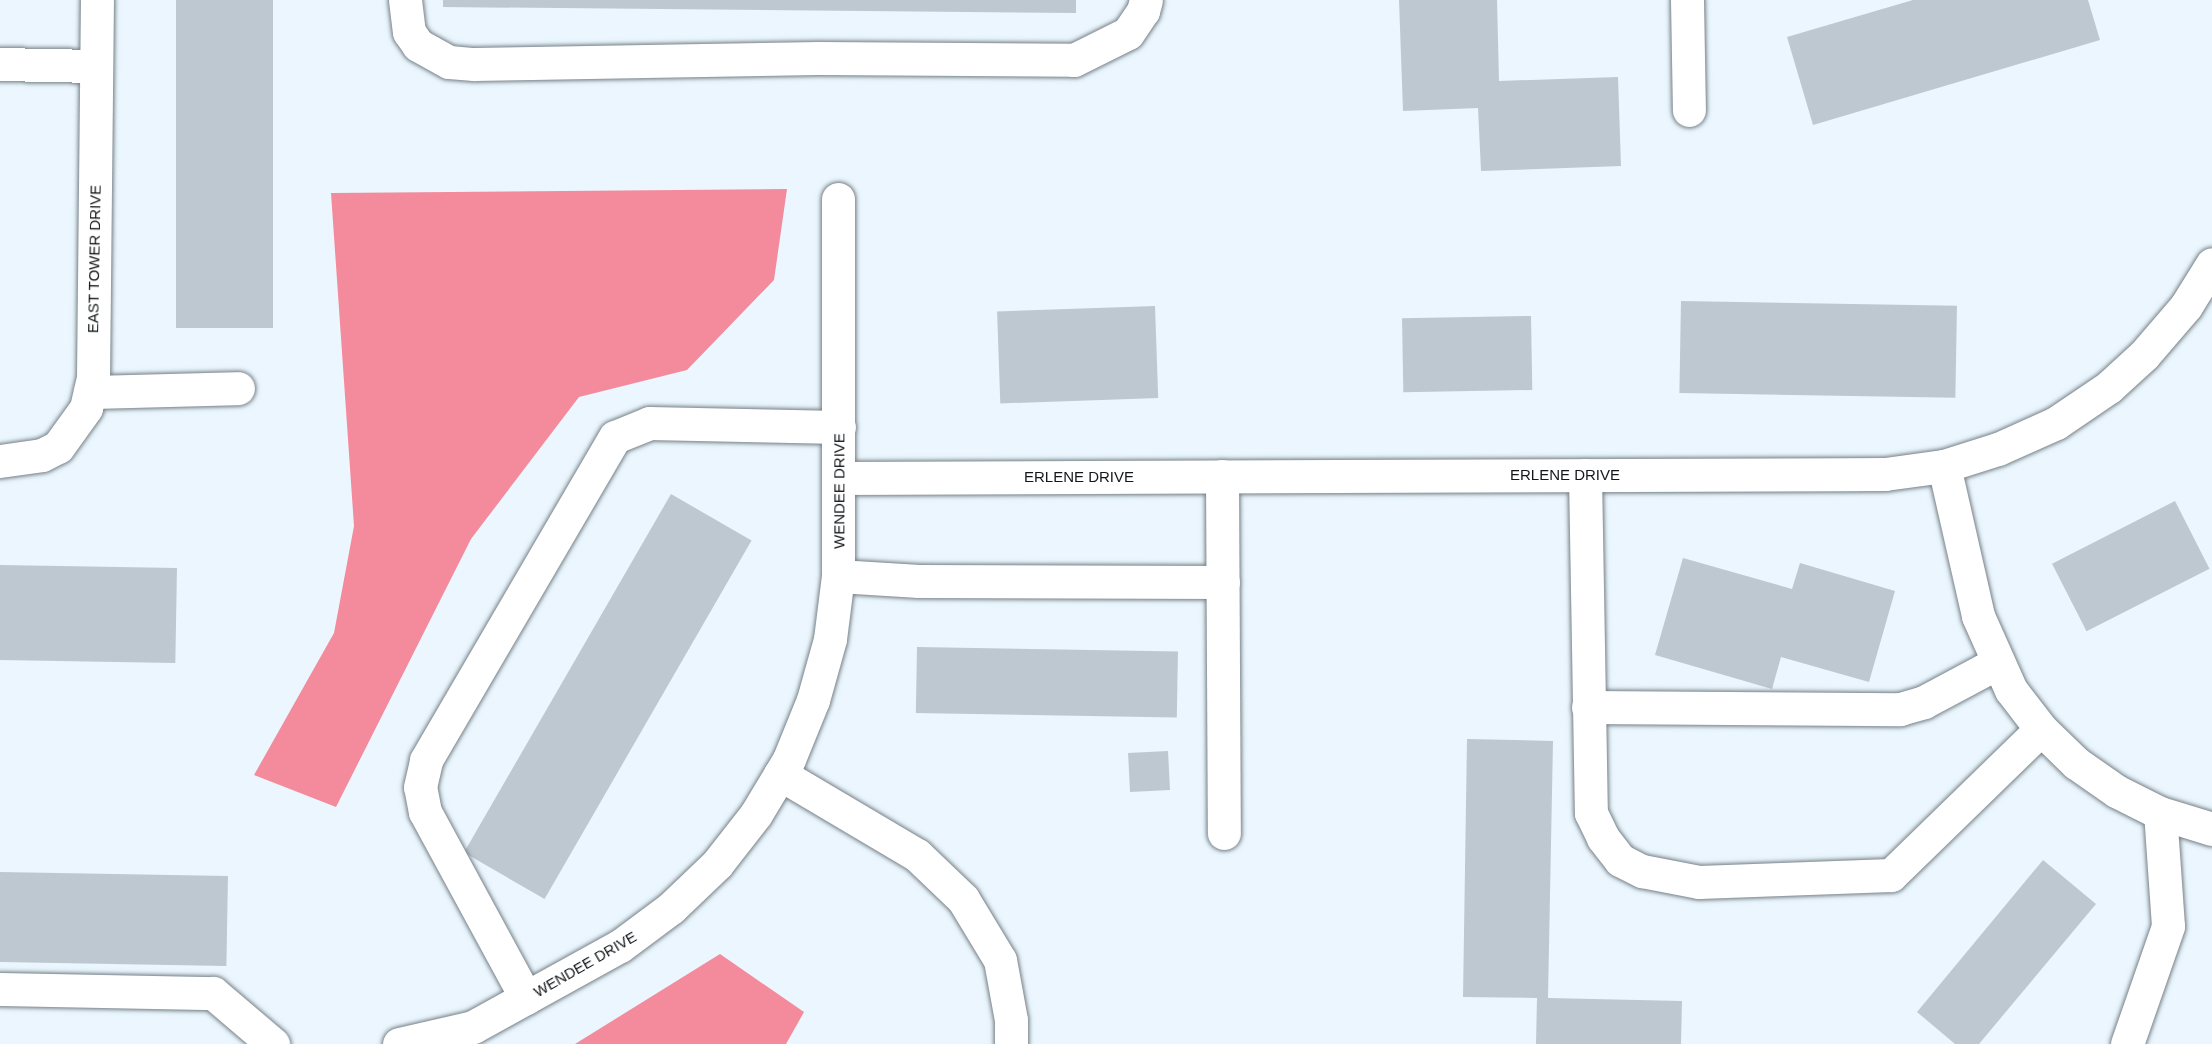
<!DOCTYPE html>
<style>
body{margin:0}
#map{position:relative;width:2212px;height:1044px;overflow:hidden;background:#ebf6fe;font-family:Helvetica,sans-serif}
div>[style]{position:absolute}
.forest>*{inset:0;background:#f38b9c}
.building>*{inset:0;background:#bdc8d0;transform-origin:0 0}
.roads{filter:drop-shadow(0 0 2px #768087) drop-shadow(0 0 2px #768087)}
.minor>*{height:33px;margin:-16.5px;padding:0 16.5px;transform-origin:16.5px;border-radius:16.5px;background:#fff}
span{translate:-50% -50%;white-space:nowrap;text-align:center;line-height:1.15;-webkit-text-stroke:4.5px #fff;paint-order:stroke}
.street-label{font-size:15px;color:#14171a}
</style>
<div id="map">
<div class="forest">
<i style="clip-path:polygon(787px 189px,774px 280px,687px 370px,579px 397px,471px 539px,336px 807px,254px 775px,334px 633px,354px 526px,331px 193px)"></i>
<i style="clip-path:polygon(720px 954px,804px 1012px,786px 1044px,575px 1044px)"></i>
</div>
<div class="building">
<i style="left:176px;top:0;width:97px;height:328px"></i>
<i style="clip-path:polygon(443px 0,1076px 0,1076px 13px,443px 7px)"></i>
<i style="clip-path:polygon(1399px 0,1497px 0,1499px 81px,1618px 77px,1621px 166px,1481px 171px,1478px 108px,1403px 111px)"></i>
<i style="clip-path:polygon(1913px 0,2088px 0,2100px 40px,1813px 125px,1787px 37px)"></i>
<i style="left:1681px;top:301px;width:276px;height:92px;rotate:1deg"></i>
<i style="left:1155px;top:306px;width:92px;height:158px;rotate:88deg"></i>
<i style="left:1531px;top:316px;width:74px;height:129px;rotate:89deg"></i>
<i style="left:671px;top:494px;width:93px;height:414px;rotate:30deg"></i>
<i style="left:2175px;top:501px;width:76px;height:138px;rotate:63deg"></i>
<i style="clip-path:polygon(1683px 558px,1792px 589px,1800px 563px,1895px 591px,1869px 682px,1781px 657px,1772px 689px,1655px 655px)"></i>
<i style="left:0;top:565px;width:177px;height:95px;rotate:1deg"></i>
<i style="left:917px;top:647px;width:261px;height:66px;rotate:1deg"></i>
<i style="clip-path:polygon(1467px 739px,1553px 741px,1548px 998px,1682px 1001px,1681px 1044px,1536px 1044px,1537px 998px,1463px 997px)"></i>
<i style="left:1168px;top:751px;width:39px;height:40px;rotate:87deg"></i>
<i style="clip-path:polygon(2043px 860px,2096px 904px,1979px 1044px,1955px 1044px,1917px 1012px)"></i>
<i style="left:0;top:872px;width:228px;height:90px;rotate:1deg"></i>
</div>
<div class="roads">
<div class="minor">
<i style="left:405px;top:0;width:32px;rotate:83deg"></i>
<i style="left:409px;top:32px;width:16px;rotate:55deg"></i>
<i style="left:418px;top:45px;width:35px;rotate:29deg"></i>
<i style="left:449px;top:62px;width:25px;rotate:5deg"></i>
<i style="left:474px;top:64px;width:344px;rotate:-1deg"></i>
<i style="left:818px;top:58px;width:256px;rotate:0.4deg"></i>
<i style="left:1074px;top:60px;width:60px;rotate:-26.6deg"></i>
<i style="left:1128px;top:33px;width:27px;rotate:-56deg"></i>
<i style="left:1143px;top:11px;width:11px;rotate:-75deg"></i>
<i style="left:1687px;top:0;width:110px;rotate:89deg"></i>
<i style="left:0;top:64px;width:96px;rotate:1.2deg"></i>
<i style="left:90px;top:392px;width:148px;rotate:-1.5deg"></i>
<i style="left:0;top:461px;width:42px;rotate:-8.1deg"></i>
<i style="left:42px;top:455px;width:18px;rotate:-27deg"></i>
<i style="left:58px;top:447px;width:48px;rotate:-54.3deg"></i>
<i style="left:86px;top:408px;width:31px;rotate:-77deg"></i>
<i style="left:93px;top:378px;width:378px;rotate:-89.4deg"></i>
<i style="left:1944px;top:466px;width:154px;rotate:77.2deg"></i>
<i style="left:1978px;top:616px;width:81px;rotate:66deg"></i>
<i style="left:2011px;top:690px;width:49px;rotate:52.4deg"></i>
<i style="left:2041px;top:729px;width:49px;rotate:44.2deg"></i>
<i style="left:2076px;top:763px;width:49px;rotate:35deg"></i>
<i style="left:2116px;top:791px;width:49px;rotate:26.6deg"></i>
<i style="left:2160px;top:813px;width:54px;rotate:17.1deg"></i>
<i style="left:1585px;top:475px;width:338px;rotate:89deg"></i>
<i style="left:1591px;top:813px;width:28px;rotate:64deg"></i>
<i style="left:1603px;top:838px;width:28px;rotate:52deg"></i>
<i style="left:1620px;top:860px;width:25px;rotate:27deg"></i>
<i style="left:1642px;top:871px;width:58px;rotate:10.9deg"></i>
<i style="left:1699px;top:882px;width:192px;rotate:-2.1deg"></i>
<i style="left:1891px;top:875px;width:209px;rotate:-44.2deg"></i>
<i style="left:1222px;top:476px;width:357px;rotate:89.7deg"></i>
<i style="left:840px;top:478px;width:1045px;rotate:-0.22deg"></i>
<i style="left:1885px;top:474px;width:60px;rotate:-7.7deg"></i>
<i style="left:1944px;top:466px;width:57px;rotate:-17.5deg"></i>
<i style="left:1998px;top:449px;width:64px;rotate:-24.1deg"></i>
<i style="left:2056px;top:423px;width:64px;rotate:-34.2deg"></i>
<i style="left:2109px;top:387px;width:47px;rotate:-42.4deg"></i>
<i style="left:2144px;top:355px;width:65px;rotate:-49.4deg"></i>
<i style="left:2186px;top:306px;width:49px;rotate:-58.2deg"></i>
<i style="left:838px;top:576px;width:81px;rotate:3.5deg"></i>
<i style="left:919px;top:581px;width:304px;rotate:0.2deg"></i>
<i style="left:1588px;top:707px;width:312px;rotate:0.4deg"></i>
<i style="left:1900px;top:709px;width:25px;rotate:-16deg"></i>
<i style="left:1924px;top:702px;width:83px;rotate:-28.1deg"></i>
<i style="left:780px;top:774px;width:159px;rotate:30.6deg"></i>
<i style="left:917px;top:855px;width:64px;rotate:43.7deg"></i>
<i style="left:963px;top:899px;width:71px;rotate:58.8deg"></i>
<i style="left:1000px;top:960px;width:61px;rotate:79.6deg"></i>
<i style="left:1011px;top:1020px;width:24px;rotate:90deg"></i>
<i style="left:0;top:989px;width:213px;rotate:1.1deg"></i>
<i style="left:213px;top:993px;width:79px;rotate:40.4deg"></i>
<i style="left:526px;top:998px;width:212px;rotate:-118.5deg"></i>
<i style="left:425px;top:812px;width:25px;rotate:-101deg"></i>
<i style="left:420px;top:787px;width:28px;rotate:-77deg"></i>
<i style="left:426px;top:760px;width:374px;rotate:-59.7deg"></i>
<i style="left:615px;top:437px;width:37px;rotate:-22deg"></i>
<i style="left:649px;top:423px;width:190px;rotate:1.2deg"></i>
<i style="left:399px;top:1044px;width:76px;rotate:-12.9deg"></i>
<i style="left:473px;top:1027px;width:168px;rotate:-28.9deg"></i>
<i style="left:620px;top:946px;width:64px;rotate:-36.7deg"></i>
<i style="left:671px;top:908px;width:64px;rotate:-43.7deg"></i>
<i style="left:717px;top:864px;width:63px;rotate:-52deg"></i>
<i style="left:756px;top:814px;width:64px;rotate:-59deg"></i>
<i style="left:789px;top:759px;width:64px;rotate:-67.9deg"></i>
<i style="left:813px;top:700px;width:63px;rotate:-74.4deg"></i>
<i style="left:830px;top:639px;width:64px;rotate:-82.8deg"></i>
<i style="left:838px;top:576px;width:377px;rotate:-90deg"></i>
<i style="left:2127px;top:1044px;width:125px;rotate:-70.8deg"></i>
<i style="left:2168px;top:926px;width:113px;rotate:-94deg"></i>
</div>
</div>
<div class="street-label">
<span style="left:94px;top:259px;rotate:-89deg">EAST TOWER DRIVE</span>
<span style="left:1565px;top:475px">ERLENE DRIVE</span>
<span style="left:1079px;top:477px">ERLENE DRIVE</span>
<span style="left:839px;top:491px;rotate:-90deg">WENDEE DRIVE</span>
<span style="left:585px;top:964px;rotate:-30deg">WENDEE DRIVE</span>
</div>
</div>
